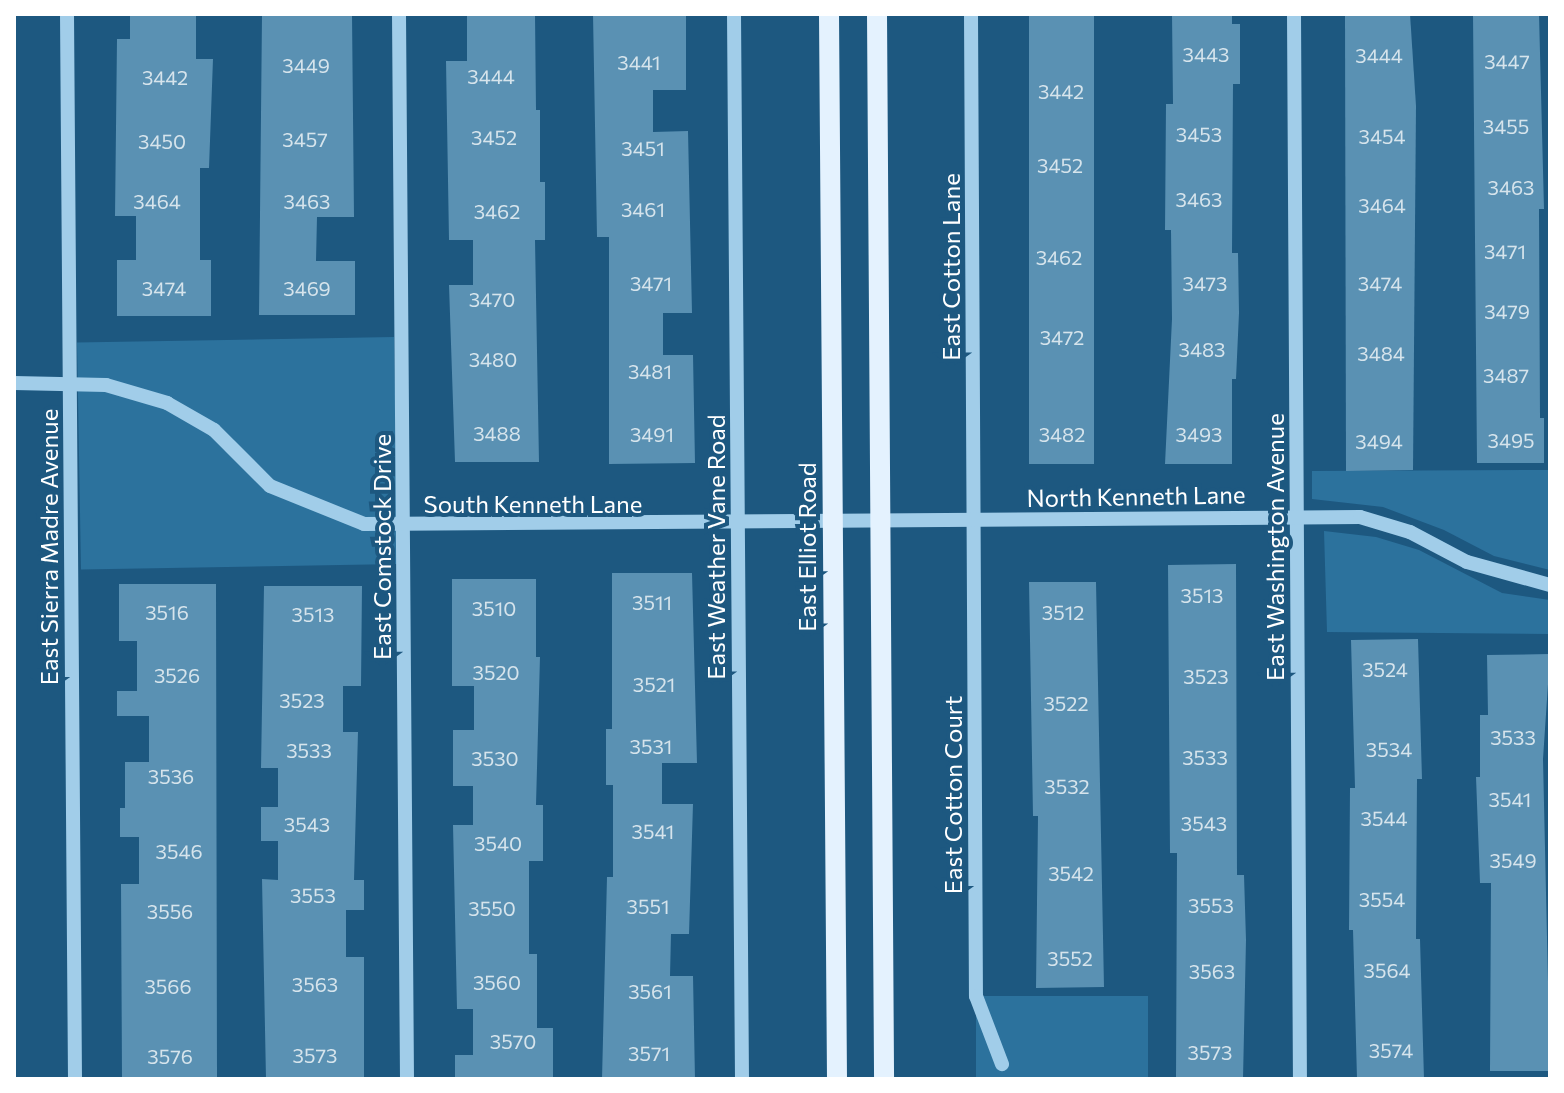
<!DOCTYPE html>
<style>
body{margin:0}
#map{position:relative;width:1564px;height:1093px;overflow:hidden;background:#1d5880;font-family:Commissioner,sans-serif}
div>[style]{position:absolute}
.green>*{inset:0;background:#2c729d;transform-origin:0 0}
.building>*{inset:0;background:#5a91b3;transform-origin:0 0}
.minor>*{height:14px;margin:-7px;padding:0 7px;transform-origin:7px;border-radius:7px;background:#a1cde9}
.major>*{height:20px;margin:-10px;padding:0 10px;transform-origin:10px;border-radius:10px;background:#e4f2fe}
span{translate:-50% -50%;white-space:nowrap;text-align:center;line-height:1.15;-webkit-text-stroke:8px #1d5880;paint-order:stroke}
.number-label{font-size:20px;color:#d6e4ec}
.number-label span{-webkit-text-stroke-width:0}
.street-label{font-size:24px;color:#fff}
.frame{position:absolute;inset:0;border:16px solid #fff;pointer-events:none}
</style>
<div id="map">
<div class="green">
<i style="left:394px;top:337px;width:227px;height:317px;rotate:89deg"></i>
<i style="clip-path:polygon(1550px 470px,1550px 570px,1494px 556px,1444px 530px,1383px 507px,1312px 499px,1312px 471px)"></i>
<i style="clip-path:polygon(1324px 531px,1376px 537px,1419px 550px,1502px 593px,1550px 600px,1550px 634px,1327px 632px)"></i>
<i style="left:976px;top:996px;width:172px;height:83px"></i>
</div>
<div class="building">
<i style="clip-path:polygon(130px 14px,196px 14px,196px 59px,213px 59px,209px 168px,200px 168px,200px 260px,211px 260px,211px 316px,117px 316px,117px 260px,136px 260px,136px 216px,115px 216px,117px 39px,130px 39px)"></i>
<i style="clip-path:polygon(262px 14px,352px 14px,354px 217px,317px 217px,316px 261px,355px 261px,355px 315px,259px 315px)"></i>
<i style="clip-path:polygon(467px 14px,535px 14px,536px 110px,540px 110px,540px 182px,545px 182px,545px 240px,535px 240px,539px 462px,455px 462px,449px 285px,473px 285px,473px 240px,449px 240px,446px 61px,467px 61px)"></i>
<i style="clip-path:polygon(593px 14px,686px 14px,686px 90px,653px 90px,653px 132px,688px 131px,692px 313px,663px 313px,663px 355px,693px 355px,695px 463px,609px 464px,609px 237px,597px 237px)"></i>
<i style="left:1029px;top:14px;width:65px;height:450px"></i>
<i style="clip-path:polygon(1172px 14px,1232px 14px,1232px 24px,1240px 24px,1240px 84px,1233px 84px,1232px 253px,1238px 253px,1239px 313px,1236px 379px,1232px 379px,1232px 464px,1165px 464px,1172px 319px,1171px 230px,1165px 230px,1166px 104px,1173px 104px)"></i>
<i style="clip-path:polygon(1345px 14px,1410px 14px,1416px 106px,1413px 470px,1346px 471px)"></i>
<i style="clip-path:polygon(1473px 14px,1539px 14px,1544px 209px,1539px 209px,1540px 418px,1544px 418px,1544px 463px,1477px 463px)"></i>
<i style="clip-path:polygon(1236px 564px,1237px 875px,1244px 875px,1246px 940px,1243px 1079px,1176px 1079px,1177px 853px,1170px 853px,1168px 565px)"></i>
<i style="clip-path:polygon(612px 573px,692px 573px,697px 763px,662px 763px,662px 804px,693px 804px,689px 934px,671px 934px,670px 976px,693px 976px,695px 1079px,602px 1079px,607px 877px,613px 877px,613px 785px,606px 785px,606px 729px,612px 729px)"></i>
<i style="clip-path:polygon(452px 579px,536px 579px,536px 657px,540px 657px,536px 805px,543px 805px,543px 861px,529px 861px,529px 954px,537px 954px,537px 1028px,553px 1028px,553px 1079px,455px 1079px,455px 1055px,473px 1055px,473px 1009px,457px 1009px,453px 825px,473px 825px,473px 786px,453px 786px,453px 730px,474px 730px,474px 686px,452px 686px)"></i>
<i style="clip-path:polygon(1029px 582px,1096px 582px,1104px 987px,1036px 988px,1038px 816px,1033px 816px)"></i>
<i style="clip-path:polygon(119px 584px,216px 584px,217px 1079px,122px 1079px,121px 884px,139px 884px,139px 837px,120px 837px,120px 808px,125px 808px,125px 762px,149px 762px,149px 716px,117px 716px,117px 691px,137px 691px,137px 641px,119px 641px)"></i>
<i style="clip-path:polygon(264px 586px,362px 586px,361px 686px,343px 686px,343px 732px,358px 732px,354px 880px,364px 880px,364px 910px,346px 910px,346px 957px,364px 957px,364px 1079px,266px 1079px,262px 879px,278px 880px,278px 841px,261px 841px,261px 807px,278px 807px,278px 768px,261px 768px)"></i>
<i style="clip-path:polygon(1418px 639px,1422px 779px,1417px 779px,1416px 939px,1420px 939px,1424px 1079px,1357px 1079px,1353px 930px,1349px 930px,1350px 788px,1355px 788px,1351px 640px)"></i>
<i style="clip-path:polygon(1550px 654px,1543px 759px,1550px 1071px,1490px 1071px,1491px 883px,1480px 883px,1476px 777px,1480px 777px,1480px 715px,1488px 715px,1487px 655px)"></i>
</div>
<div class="minor">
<i style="left:67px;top:14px;width:1065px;rotate:89.57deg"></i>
<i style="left:399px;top:14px;width:1065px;rotate:89.57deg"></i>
<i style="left:734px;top:14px;width:1065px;rotate:89.57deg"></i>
<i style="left:971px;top:14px;width:982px;rotate:89.71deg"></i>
<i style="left:976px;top:996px;width:73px;rotate:69.1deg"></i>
<i style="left:1294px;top:14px;width:1065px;rotate:89.68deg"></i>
<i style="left:14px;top:383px;width:92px;rotate:1.2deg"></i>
<i style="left:106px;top:385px;width:64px;rotate:16.4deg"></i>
<i style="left:167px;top:403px;width:54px;rotate:29.9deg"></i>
<i style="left:214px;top:430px;width:79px;rotate:45deg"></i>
<i style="left:270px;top:486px;width:101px;rotate:22deg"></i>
<i style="left:364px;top:524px;width:996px;rotate:-0.4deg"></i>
<i style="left:1360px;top:517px;width:52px;rotate:16.7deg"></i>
<i style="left:1410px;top:532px;width:64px;rotate:27.8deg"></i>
<i style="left:1467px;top:562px;width:86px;rotate:15.5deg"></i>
</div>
<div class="major">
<i style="left:829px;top:14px;width:1065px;rotate:89.57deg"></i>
<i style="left:877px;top:14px;width:1065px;rotate:89.62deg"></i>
</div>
<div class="number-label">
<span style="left:1206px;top:54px">3443</span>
<span style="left:1379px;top:55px">3444</span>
<span style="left:1507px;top:61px">3447</span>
<span style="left:639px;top:62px">3441</span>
<span style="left:306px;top:65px">3449</span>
<span style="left:491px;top:76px">3444</span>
<span style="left:165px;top:77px">3442</span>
<span style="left:1061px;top:91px">3442</span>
<span style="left:1506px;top:126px">3455</span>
<span style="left:1199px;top:134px">3453</span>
<span style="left:1382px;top:136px">3454</span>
<span style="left:494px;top:137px">3452</span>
<span style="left:305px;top:139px">3457</span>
<span style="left:162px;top:141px">3450</span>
<span style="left:643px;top:148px">3451</span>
<span style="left:1060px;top:165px">3452</span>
<span style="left:1511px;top:187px">3463</span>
<span style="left:1199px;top:199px">3463</span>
<span style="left:157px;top:201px">3464</span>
<span style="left:307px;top:201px">3463</span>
<span style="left:1382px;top:205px">3464</span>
<span style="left:643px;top:209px">3461</span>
<span style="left:497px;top:211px">3462</span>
<span style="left:1505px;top:251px">3471</span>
<span style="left:1059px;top:257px">3462</span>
<span style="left:651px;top:283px">3471</span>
<span style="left:1205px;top:283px">3473</span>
<span style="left:1380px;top:283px">3474</span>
<span style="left:164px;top:288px">3474</span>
<span style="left:307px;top:288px">3469</span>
<span style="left:492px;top:299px">3470</span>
<span style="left:1507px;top:311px">3479</span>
<span style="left:1062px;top:337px">3472</span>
<span style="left:1202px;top:349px">3483</span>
<span style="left:1381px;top:353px">3484</span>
<span style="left:493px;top:359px">3480</span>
<span style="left:650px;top:371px">3481</span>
<span style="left:1506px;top:375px">3487</span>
<span style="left:497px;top:433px">3488</span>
<span style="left:652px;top:434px">3491</span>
<span style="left:1062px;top:434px">3482</span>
<span style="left:1199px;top:434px">3493</span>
<span style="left:1511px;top:440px">3495</span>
<span style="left:1379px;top:441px">3494</span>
<span style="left:1202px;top:595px">3513</span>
<span style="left:652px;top:602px">3511</span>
<span style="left:494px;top:608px">3510</span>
<span style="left:167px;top:612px">3516</span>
<span style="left:1063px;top:612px">3512</span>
<span style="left:313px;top:614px">3513</span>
<span style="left:1385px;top:669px">3524</span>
<span style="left:496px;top:672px">3520</span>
<span style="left:177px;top:675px">3526</span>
<span style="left:1206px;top:676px">3523</span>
<span style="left:654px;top:684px">3521</span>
<span style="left:302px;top:700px">3523</span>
<span style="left:1066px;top:703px">3522</span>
<span style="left:1513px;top:737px">3533</span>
<span style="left:651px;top:746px">3531</span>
<span style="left:1389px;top:749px">3534</span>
<span style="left:309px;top:750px">3533</span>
<span style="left:1205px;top:757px">3533</span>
<span style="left:495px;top:758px">3530</span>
<span style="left:171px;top:776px">3536</span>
<span style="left:1067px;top:786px">3532</span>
<span style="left:1510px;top:799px">3541</span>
<span style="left:1384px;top:818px">3544</span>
<span style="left:1204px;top:823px">3543</span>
<span style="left:307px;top:824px">3543</span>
<span style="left:653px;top:831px">3541</span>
<span style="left:498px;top:843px">3540</span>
<span style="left:179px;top:851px">3546</span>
<span style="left:1513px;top:860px">3549</span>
<span style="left:1071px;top:873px">3542</span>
<span style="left:313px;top:895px">3553</span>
<span style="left:1382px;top:899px">3554</span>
<span style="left:1211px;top:905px">3553</span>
<span style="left:648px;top:906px">3551</span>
<span style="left:492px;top:908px">3550</span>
<span style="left:170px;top:911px">3556</span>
<span style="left:1070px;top:958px">3552</span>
<span style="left:1387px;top:970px">3564</span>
<span style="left:1212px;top:971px">3563</span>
<span style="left:497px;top:982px">3560</span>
<span style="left:315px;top:984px">3563</span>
<span style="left:168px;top:986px">3566</span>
<span style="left:650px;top:991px">3561</span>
<span style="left:513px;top:1041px">3570</span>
<span style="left:1391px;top:1050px">3574</span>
<span style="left:1210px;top:1052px">3573</span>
<span style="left:649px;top:1053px">3571</span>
<span style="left:315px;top:1055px">3573</span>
<span style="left:170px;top:1056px">3576</span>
</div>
<div class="street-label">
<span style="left:951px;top:267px;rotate:-90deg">East Cotton Lane</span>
<span style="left:1136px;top:496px;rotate:-1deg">North Kenneth Lane</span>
<span style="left:533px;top:504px">South Kenneth Lane</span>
<span style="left:49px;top:547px;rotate:-90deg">East Sierra Madre Avenue</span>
<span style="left:382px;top:547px;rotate:-90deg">East Comstock Drive</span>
<span style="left:716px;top:547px;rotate:-90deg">East Weather Vane Road</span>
<span style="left:807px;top:547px;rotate:-90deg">East Elliot Road</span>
<span style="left:1275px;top:547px;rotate:-90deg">East Washington Avenue</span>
<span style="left:953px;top:795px;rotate:-90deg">East Cotton Court</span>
</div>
<div class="frame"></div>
</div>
